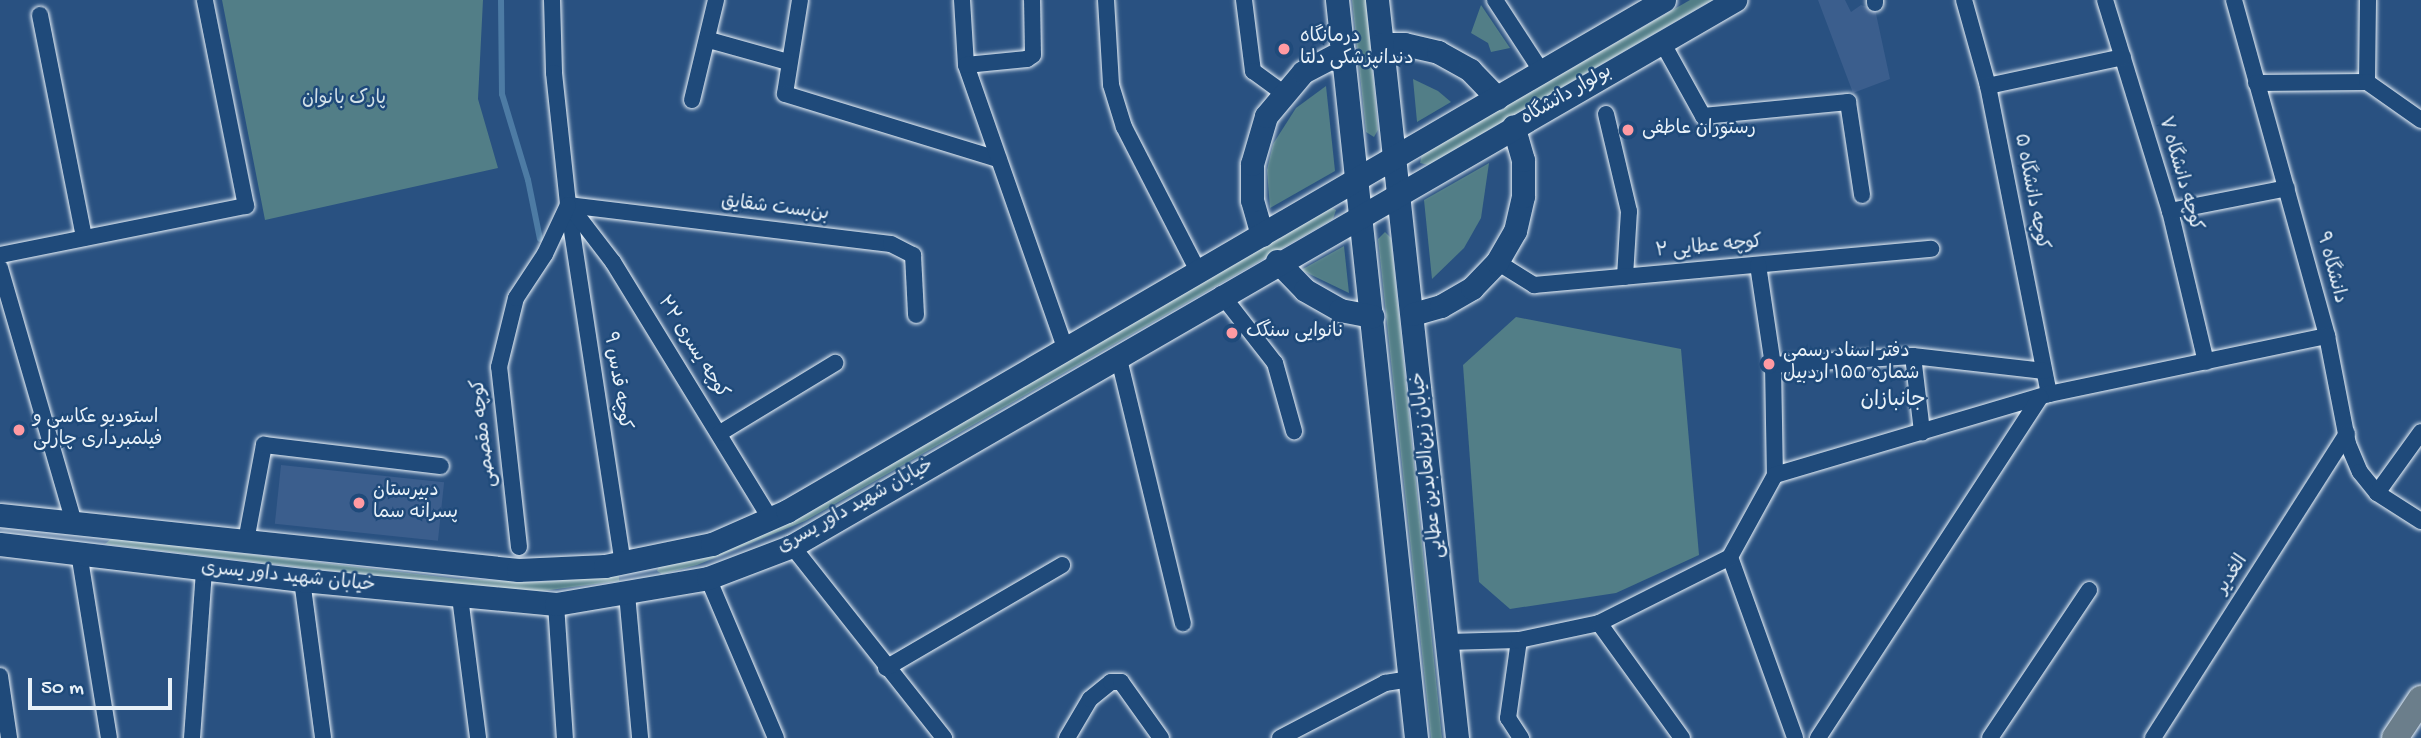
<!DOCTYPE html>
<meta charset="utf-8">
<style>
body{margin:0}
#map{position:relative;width:2421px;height:738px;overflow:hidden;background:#295181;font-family:"Gochi Hand","Playpen Sans Arabic",sans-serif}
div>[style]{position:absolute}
.built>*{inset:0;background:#3b5e8d;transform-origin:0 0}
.green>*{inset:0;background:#527e87}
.stream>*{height:6px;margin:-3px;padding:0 3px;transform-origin:3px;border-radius:3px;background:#4d7ba4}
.roads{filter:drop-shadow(0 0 2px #e8f1f8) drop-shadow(0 0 2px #e8f1f8)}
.minor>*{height:16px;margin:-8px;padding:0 8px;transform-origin:8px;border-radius:8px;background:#1f4a7a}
.secondary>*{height:23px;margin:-11.5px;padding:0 11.5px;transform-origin:11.5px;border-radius:11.5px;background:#1f4a7a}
.primary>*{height:26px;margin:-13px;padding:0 13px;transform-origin:13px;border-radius:13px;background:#6b7e8b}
.dots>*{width:19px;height:19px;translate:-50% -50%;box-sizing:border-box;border:4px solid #1f4a7a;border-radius:50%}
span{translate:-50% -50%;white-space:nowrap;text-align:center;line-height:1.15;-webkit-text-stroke:5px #1f4a7a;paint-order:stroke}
.poi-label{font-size:19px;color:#e8f1f8}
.left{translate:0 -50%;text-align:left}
.street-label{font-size:19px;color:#e8f1f8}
.park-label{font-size:19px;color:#d2e0e7}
.neighbourhood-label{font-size:21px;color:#e8f1f8}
.scale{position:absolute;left:28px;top:678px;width:144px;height:32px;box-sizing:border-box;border:4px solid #e8f1f8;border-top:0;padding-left:9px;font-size:21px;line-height:24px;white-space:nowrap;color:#e8f1f8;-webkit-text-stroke:5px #1f4a7a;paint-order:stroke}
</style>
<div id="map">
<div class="built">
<i style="clip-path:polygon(1818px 0,1845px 0,1851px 12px,1861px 5px,1875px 9px,1890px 79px,1853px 93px)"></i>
<i style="left:281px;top:465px;width:164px;height:59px;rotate:6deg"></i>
</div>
<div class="green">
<i style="clip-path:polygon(222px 0,483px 0,478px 99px,498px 168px,265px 220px)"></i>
<i style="clip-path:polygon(1352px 0,1366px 0,1378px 130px,1374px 137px,1366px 132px)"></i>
<i style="clip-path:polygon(1690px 0,1712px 0,1428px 165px,1420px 163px,1422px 154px)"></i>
<i style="clip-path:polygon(1481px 5px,1510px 48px,1491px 52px,1488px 43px,1471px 33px)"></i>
<i style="clip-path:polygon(1413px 79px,1438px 91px,1451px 102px,1417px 122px)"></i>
<i style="clip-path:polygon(1326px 86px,1335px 171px,1270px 208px,1267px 170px,1273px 144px,1296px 108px)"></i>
<i style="clip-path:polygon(1489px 163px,1481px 218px,1464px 248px,1432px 279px,1424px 200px)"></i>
<i style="clip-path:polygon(1330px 207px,1336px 210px,1333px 219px,805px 521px,697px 565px,662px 574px,657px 571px,659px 566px,694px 557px)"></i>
<i style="clip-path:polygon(1385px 232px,1391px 238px,1442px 738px,1431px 738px,1378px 239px)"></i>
<i style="clip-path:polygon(1344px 246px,1349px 293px,1301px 270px)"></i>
<i style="clip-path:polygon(1516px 317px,1681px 349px,1699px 555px,1616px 593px,1510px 609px,1479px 582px,1463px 365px)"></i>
<i style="clip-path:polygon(112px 538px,459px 579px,538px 582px,619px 576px,619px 581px,542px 591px,459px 586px,105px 544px)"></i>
</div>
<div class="stream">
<i style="left:501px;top:0;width:94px;rotate:89.4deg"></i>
<i style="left:502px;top:94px;width:90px;rotate:73.2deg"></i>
<i style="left:528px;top:180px;width:60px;rotate:78.5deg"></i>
</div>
<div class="roads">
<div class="minor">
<i style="left:552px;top:0;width:73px;rotate:88.4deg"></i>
<i style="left:554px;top:73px;width:133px;rotate:83.9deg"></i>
<i style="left:568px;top:205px;width:362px;rotate:81.3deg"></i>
<i style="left:800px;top:0;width:95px;rotate:99.1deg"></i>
<i style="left:785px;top:94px;width:223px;rotate:17deg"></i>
<i style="left:962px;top:0;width:65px;rotate:86.5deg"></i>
<i style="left:966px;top:65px;width:303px;rotate:70.7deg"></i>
<i style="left:1106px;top:0;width:85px;rotate:86.6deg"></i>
<i style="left:1111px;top:85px;width:44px;rotate:72.8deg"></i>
<i style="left:1124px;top:127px;width:164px;rotate:62.8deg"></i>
<i style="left:1244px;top:0;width:72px;rotate:82.8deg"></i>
<i style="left:1253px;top:71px;width:37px;rotate:36deg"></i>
<i style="left:1495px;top:0;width:86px;rotate:56.9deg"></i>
<i style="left:1875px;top:0;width:3px;rotate:90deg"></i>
<i style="left:1964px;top:0;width:89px;rotate:74.4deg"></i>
<i style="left:1988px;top:86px;width:314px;rotate:78.8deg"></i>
<i style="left:2105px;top:0;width:221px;rotate:72.9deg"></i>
<i style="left:2170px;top:211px;width:155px;rotate:76.6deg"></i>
<i style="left:2234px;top:0;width:349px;rotate:74.5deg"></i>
<i style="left:2327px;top:336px;width:110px;rotate:79deg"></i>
<i style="left:2348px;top:444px;width:30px;rotate:67deg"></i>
<i style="left:2360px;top:472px;width:27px;rotate:51deg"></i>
<i style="left:2377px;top:493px;width:52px;rotate:32.5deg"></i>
<i style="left:40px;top:15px;width:227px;rotate:78.8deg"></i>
<i style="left:709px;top:40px;width:82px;rotate:15.6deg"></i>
<i style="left:1662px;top:42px;width:85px;rotate:61deg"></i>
<i style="left:1703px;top:116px;width:146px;rotate:-5.5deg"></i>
<i style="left:1848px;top:102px;width:94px;rotate:81.4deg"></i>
<i style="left:966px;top:65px;width:61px;rotate:-5.6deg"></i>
<i style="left:1027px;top:59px;width:7px;rotate:-34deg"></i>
<i style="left:1033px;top:55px;width:55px;rotate:-91deg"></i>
<i style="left:2367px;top:82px;width:82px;rotate:-89.3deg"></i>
<i style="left:2256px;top:83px;width:111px;rotate:-0.5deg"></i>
<i style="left:2367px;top:82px;width:66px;rotate:35.1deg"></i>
<i style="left:1988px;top:86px;width:138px;rotate:-12.1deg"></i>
<i style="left:692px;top:100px;width:103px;rotate:-76.5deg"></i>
<i style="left:1606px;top:114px;width:100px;rotate:76.7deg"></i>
<i style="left:1629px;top:211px;width:66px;rotate:93.5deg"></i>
<i style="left:568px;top:205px;width:325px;rotate:6.9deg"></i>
<i style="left:891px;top:244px;width:25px;rotate:27deg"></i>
<i style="left:913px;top:255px;width:60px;rotate:87.1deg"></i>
<i style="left:570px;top:206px;width:71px;rotate:52.5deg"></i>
<i style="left:613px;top:262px;width:303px;rotate:58.5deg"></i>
<i style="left:2170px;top:211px;width:119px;rotate:-11.1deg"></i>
<i style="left:0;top:255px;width:251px;rotate:-11.3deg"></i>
<i style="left:246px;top:206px;width:210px;rotate:-101.3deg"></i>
<i style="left:1497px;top:262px;width:44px;rotate:31.9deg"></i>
<i style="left:1534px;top:285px;width:399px;rotate:-5.2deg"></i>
<i style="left:1758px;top:265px;width:101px;rotate:81.5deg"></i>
<i style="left:1773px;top:365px;width:110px;rotate:89deg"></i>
<i style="left:1775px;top:475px;width:94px;rotate:118.8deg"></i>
<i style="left:1730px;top:557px;width:192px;rotate:70.2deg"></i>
<i style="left:0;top:268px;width:266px;rotate:73.8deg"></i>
<i style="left:1221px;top:294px;width:88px;rotate:52deg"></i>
<i style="left:1275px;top:363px;width:71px;rotate:74.4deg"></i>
<i style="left:1118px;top:355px;width:276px;rotate:76.4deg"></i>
<i style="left:1913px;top:356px;width:77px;rotate:83.2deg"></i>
<i style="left:1773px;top:365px;width:140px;rotate:-3.7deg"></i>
<i style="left:1913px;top:356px;width:132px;rotate:6.5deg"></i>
<i style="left:720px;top:433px;width:135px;rotate:-31.3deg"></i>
<i style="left:1775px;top:475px;width:286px;rotate:-16.5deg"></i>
<i style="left:2049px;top:394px;width:284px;rotate:-11.8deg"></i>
<i style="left:2377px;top:493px;width:75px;rotate:-54.2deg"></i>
<i style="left:246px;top:541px;width:98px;rotate:-79.4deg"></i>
<i style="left:264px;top:445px;width:178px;rotate:6.8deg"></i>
<i style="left:792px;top:546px;width:245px;rotate:51.6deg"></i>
<i style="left:519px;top:547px;width:181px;rotate:-96.3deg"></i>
<i style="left:499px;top:367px;width:71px;rotate:-76.2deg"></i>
<i style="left:516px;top:298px;width:53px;rotate:-56.6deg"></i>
<i style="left:545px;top:254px;width:54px;rotate:-64.9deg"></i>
<i style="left:79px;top:553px;width:187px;rotate:80.8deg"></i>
<i style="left:708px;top:578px;width:174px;rotate:67deg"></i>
<i style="left:302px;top:580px;width:159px;rotate:82.4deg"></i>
<i style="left:627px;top:594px;width:145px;rotate:84.8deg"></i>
<i style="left:460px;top:597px;width:142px;rotate:82.7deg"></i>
<i style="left:556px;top:604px;width:134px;rotate:86.2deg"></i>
<i style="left:1599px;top:623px;width:142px;rotate:54.2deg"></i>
<i style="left:1519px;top:640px;width:79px;rotate:98deg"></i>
<i style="left:1508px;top:718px;width:24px;rotate:57deg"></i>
<i style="left:1447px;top:642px;width:72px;rotate:-1.6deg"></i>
<i style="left:1519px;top:640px;width:82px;rotate:-12deg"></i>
<i style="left:1599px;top:623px;width:147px;rotate:-26.7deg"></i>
<i style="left:886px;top:668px;width:204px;rotate:-30.3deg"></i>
<i style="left:0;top:676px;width:63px;rotate:81.7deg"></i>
<i style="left:192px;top:738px;width:168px;rotate:-85.9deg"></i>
<i style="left:1067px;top:738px;width:45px;rotate:-59.5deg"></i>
<i style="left:1090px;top:699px;width:27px;rotate:-39deg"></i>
<i style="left:1111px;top:682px;width:10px"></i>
<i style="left:1121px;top:682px;width:69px;rotate:54.5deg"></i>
<i style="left:1280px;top:738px;width:119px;rotate:-27.6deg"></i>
<i style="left:1385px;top:683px;width:24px;rotate:-9deg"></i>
<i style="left:1818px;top:738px;width:407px;rotate:-56.9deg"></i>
<i style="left:1990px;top:738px;width:178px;rotate:-56.2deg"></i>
<i style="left:2153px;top:738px;width:361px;rotate:-57.5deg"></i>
</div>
<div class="secondary">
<i style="left:1337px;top:0;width:742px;rotate:83.89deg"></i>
<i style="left:1377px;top:0;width:742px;rotate:83.81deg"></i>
<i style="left:1382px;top:44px;width:22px"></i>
<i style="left:1404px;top:44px;width:35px;rotate:13deg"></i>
<i style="left:1438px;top:52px;width:37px;rotate:29deg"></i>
<i style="left:1470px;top:70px;width:39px;rotate:46deg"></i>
<i style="left:1262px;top:235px;width:36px;rotate:-106deg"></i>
<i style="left:1252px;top:200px;width:36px;rotate:-90deg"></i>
<i style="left:1252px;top:164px;width:50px;rotate:-73.7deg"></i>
<i style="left:1266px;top:116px;width:57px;rotate:-49.9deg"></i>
<i style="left:1303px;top:72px;width:45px;rotate:-27.7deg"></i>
<i style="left:1277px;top:261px;width:40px;rotate:46deg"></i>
<i style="left:1305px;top:290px;width:40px;rotate:29.7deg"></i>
<i style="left:1340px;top:310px;width:33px;rotate:11deg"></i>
<i style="left:1413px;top:314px;width:29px;rotate:-16deg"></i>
<i style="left:1441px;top:306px;width:36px;rotate:-30deg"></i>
<i style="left:1472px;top:288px;width:36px;rotate:-46deg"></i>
<i style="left:1497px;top:262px;width:36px;rotate:-60deg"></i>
<i style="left:1515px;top:231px;width:36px;rotate:-77deg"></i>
<i style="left:1523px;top:196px;width:36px;rotate:-90deg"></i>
<i style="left:1523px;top:160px;width:35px;rotate:-106deg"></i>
<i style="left:0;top:515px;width:521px;rotate:6.06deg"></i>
<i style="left:518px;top:570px;width:87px;rotate:-2.6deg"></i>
<i style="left:605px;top:566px;width:109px;rotate:-11.6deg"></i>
<i style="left:712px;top:544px;width:82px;rotate:-23.7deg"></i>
<i style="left:787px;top:511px;width:1015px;rotate:-30.23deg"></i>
<i style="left:0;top:544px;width:304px;rotate:6.8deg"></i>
<i style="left:302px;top:580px;width:255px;rotate:5.4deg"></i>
<i style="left:556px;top:604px;width:154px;rotate:-9.7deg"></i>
<i style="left:708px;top:578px;width:90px;rotate:-20.9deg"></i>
<i style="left:792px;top:546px;width:1090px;rotate:-30.07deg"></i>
</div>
<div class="primary">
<i style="left:2395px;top:738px;width:47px;rotate:-56.3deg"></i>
</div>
</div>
<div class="dots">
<i style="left:1284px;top:49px;background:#ff9aa2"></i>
<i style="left:1628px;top:130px;background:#ff9aa2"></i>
<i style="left:1232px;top:333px;background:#ff9aa2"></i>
<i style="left:1769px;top:364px;background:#ff9aa2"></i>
<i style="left:19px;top:430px;background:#ff9aa2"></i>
<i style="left:359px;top:503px;background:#ff9aa2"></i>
</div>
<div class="poi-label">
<span class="left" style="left:1300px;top:49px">درمانگاه<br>دندانپزشکی دلتا</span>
<span class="left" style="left:1642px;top:130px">رستوران عاطفی</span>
<span class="left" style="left:1246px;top:333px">نانوایی سنگک</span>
<span class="left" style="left:1783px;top:364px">دفتر اسناد رسمی<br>شماره ۱۵۵ اردبیل</span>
<span class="left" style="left:33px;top:430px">استودیو عکاسی و<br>فیلمبرداری چارلی</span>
<span class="left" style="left:373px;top:503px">دبیرستان<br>پسرانه سما</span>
</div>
<div class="street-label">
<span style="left:1567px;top:96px;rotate:-30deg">بولوار دانشگاه</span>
<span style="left:2179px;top:174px;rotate:74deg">کوچه دانشگاه ۷</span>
<span style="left:2030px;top:192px;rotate:79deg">کوچه دانشگاه ۵</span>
<span style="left:775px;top:209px;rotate:7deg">بن‌بست شقایق</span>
<span style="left:1709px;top:248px;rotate:-5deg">کوچه عطایی ۲</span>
<span style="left:2330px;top:268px;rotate:75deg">دانشگاه ۹</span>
<span style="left:692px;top:348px;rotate:58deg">کوچه یسری ۲۲</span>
<span style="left:616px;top:381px;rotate:81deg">کوچه قدس ۹</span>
<span style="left:485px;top:433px;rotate:-96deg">کوچه مقصصی</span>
<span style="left:1429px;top:465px;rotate:-96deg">خیابان زین‌العابدین عطایی</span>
<span style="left:856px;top:507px;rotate:-29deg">خیابان شهید داور یسری</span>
<span style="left:2233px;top:575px;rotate:-57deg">الغدیر</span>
<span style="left:288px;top:578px;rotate:6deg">خیابان شهید داور یسری</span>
</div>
<div class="park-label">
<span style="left:344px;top:100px">پارک بانوان</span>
</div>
<div class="neighbourhood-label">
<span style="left:1893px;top:402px">جانبازان</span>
</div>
<div class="scale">50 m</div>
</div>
